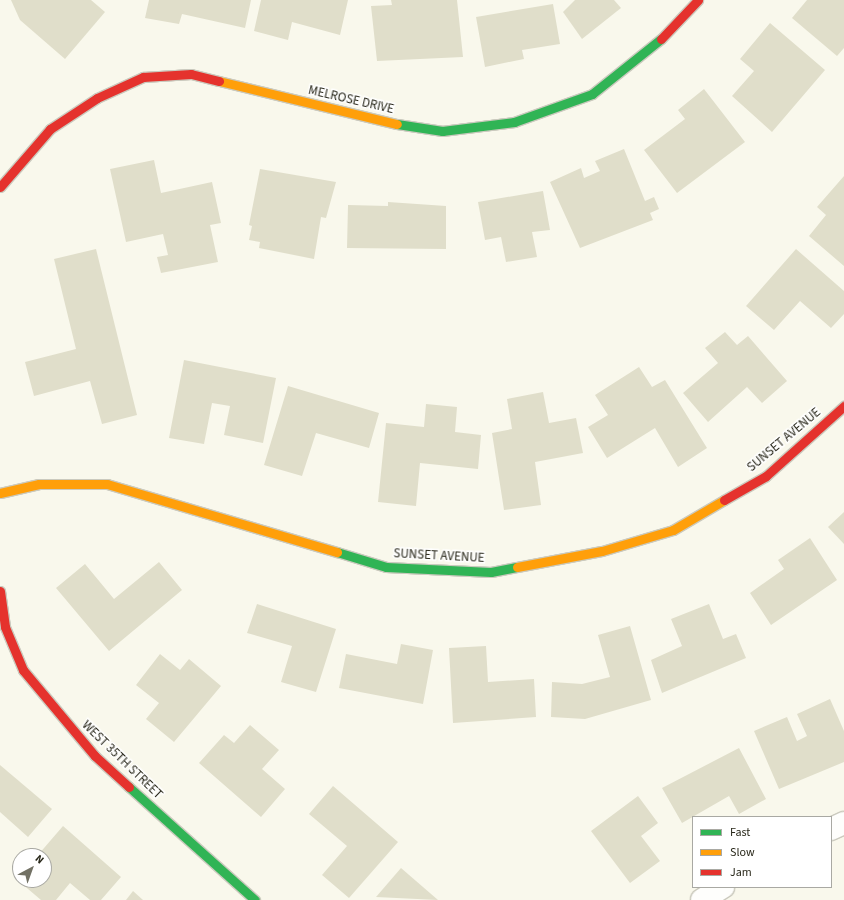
<!DOCTYPE html>
<html>
<head>
<meta charset="utf-8">
<style>
	body { margin:0 }
	#map { position:relative; width:844px; height:900px; overflow:hidden; background:#f9f8ec; font-family:"Source Sans 3",sans-serif }
	div>[style] { position:absolute }
	.building>* { inset:0; background:#e0deca }
	.roads { filter:drop-shadow(1px 0 #cbcabe) drop-shadow(-1px 0 #cbcabe) drop-shadow(0 1px #cbcabe) drop-shadow(0 -1px #cbcabe) }
	.street>* { height:22px; margin:-11px; padding:0 11px; transform-origin:11px; border-radius:11px; background:#fefefc }
	.fast>* { height:9px; margin:-4.5px; padding:0 4.5px; transform-origin:4.5px; border-radius:4.5px; background:#30b455 }
	.slow>* { height:9px; margin:-4.5px; padding:0 4.5px; transform-origin:4.5px; border-radius:4.5px; background:#ff9f0a }
	.jam>* { height:9px; margin:-4.5px; padding:0 4.5px; transform-origin:4.5px; border-radius:4.5px; background:#e5322d }
	span { translate:-50% -50%; white-space:nowrap; text-align:center; line-height:1.15; -webkit-text-stroke:3px #fff; paint-order:stroke }
	.street-label { font-size:13px; color:#29281a }
	.legend { position:absolute; left:692px; top:816px; width:140px; height:72px; box-sizing:border-box; background:#fff; border:1px solid #a9a9a3; margin:0; padding:5px 7px; list-style:none; font-size:12px; color:#29281a }
	.legend li { display:flex; align-items:center; gap:8px; height:20px }
	.legend b { width:20px; border:1px solid #a9a9a3 }
	.north { position:absolute; left:12px; top:848px; width:40px; height:40px; box-sizing:border-box; background:#fff; border:1px solid #a9a9a3; border-radius:50%; rotate:41deg; font-size:11px; font-weight:700; line-height:16px; text-align:center; color:#29281a }
	.north::after { content:''; display:block; margin:auto; width:14px; height:18px; background:#727164; clip-path:polygon(50% 0,100% 100%,50% 72%,0 100%) }
</style>
</head>
<body>
<div id="map">
	<div class="building">
		<i style="clip-path:polygon(11px 0,91px 0,105px 12px,65px 59px,20px 20px)"></i>
		<i style="clip-path:polygon(149px 0,251px 0,245px 28px,182px 14px,179px 24px,145px 18px)"></i>
		<i style="clip-path:polygon(261px 0,348px 0,340px 35px,292px 22px,288px 40px,254px 31px)"></i>
		<i style="clip-path:polygon(391px 0,457px 0,463px 57px,377px 61px,371px 6px,392px 5px)"></i>
		<i style="clip-path:polygon(575px 0,614px 0,621px 8px,582px 39px,563px 12px)"></i>
		<i style="clip-path:polygon(807px 0,844px 0,844px 48px,837px 56px,792px 18px)"></i>
		<i style="clip-path:polygon(553px 4px,560px 44px,522px 50px,524px 59px,485px 67px,476px 17px)"></i>
		<i style="clip-path:polygon(770px 23px,825px 70px,772px 132px,732px 96px,754px 71px,740px 59px)"></i>
		<i style="clip-path:polygon(704px 89px,745px 142px,677px 193px,644px 150px,685px 119px,678px 110px)"></i>
		<i style="clip-path:polygon(624px 149px,645px 201px,654px 197px,659px 209px,650px 213px,653px 220px,580px 248px,550px 182px,581px 168px,584px 178px,600px 171px,595px 161px)"></i>
		<i style="clip-path:polygon(154px 160px,161px 193px,212px 182px,221px 223px,210px 225px,218px 262px,161px 273px,157px 257px,168px 255px,163px 234px,126px 242px,110px 169px)"></i>
		<i style="clip-path:polygon(260px 169px,336px 182px,326px 218px,321px 217px,314px 259px,259px 248px,260px 242px,249px 240px,252px 226px,249px 225px)"></i>
		<i style="clip-path:polygon(844px 176px,844px 266px,809px 236px,826px 215px,817px 207px)"></i>
		<i style="clip-path:polygon(543px 191px,550px 230px,532px 232px,537px 257px,506px 262px,501px 237px,485px 240px,478px 202px)"></i>
		<i style="clip-path:polygon(388px 202px,446px 206px,446px 249px,347px 248px,348px 205px,388px 206px)"></i>
		<i style="clip-path:polygon(96px 249px,137px 415px,102px 424px,90px 381px,34px 396px,25px 362px,76px 349px,54px 259px)"></i>
		<i style="clip-path:polygon(796px 249px,844px 291px,844px 314px,831px 328px,800px 301px,774px 330px,746px 306px)"></i>
		<i style="clip-path:polygon(725px 332px,737px 345px,748px 336px,787px 381px,762px 403px,747px 387px,708px 422px,683px 393px,718px 363px,705px 348px)"></i>
		<i style="clip-path:polygon(184px 360px,276px 378px,263px 443px,224px 435px,230px 406px,212px 403px,204px 444px,169px 438px)"></i>
		<i style="clip-path:polygon(639px 367px,652px 387px,665px 380px,707px 448px,678px 467px,655px 428px,607px 458px,588px 427px,608px 415px,595px 395px)"></i>
		<i style="clip-path:polygon(288px 386px,379px 413px,369px 448px,316px 433px,302px 476px,264px 465px)"></i>
		<i style="clip-path:polygon(543px 392px,549px 423px,576px 418px,583px 453px,535px 462px,541px 505px,504px 510px,492px 433px,512px 429px,507px 399px)"></i>
		<i style="clip-path:polygon(426px 404px,457px 407px,455px 432px,481px 435px,478px 469px,420px 463px,416px 506px,378px 502px,386px 423px,424px 427px)"></i>
		<i style="clip-path:polygon(844px 512px,844px 544px,828px 527px)"></i>
		<i style="clip-path:polygon(810px 538px,837px 580px,771px 625px,750px 593px,784px 569px,778px 560px)"></i>
		<i style="clip-path:polygon(159px 562px,182px 590px,109px 651px,56px 588px,85px 564px,114px 599px)"></i>
		<i style="clip-path:polygon(257px 604px,336px 629px,316px 692px,281px 682px,292px 646px,247px 633px)"></i>
		<i style="clip-path:polygon(709px 604px,723px 639px,736px 634px,746px 658px,662px 693px,651px 660px,682px 646px,671px 619px)"></i>
		<i style="clip-path:polygon(630px 626px,651px 700px,585px 719px,551px 717px,552px 682px,582px 684px,610px 677px,598px 635px)"></i>
		<i style="clip-path:polygon(401px 644px,433px 650px,423px 704px,339px 688px,346px 654px,397px 664px)"></i>
		<i style="clip-path:polygon(486px 646px,488px 682px,534px 679px,536px 717px,453px 723px,449px 648px)"></i>
		<i style="clip-path:polygon(160px 654px,180px 670px,189px 659px,221px 686px,174px 742px,146px 719px,159px 703px,136px 685px)"></i>
		<i style="clip-path:polygon(830px 699px,844px 731px,844px 762px,779px 789px,754px 731px,787px 717px,797px 741px,807px 736px,797px 714px)"></i>
		<i style="clip-path:polygon(250px 725px,279px 750px,262px 769px,285px 789px,261px 817px,199px 763px,224px 735px,234px 743px)"></i>
		<i style="clip-path:polygon(739px 748px,766px 799px,739px 814px,729px 796px,682px 823px,662px 788px)"></i>
		<i style="clip-path:polygon(0 765px,52px 809px,28px 837px,0 812px)"></i>
		<i style="clip-path:polygon(333px 786px,398px 842px,349px 898px,322px 875px,347px 846px,309px 814px)"></i>
		<i style="clip-path:polygon(638px 796px,658px 823px,641px 836px,660px 861px,630px 883px,591px 831px)"></i>
		<i style="clip-path:polygon(63px 826px,121px 877px,101px 900px,90px 900px,70px 883px,56px 900px,41px 900px,21px 883px,44px 880px,44px 856px,38px 855px)"></i>
		<i style="clip-path:polygon(401px 868px,438px 900px,376px 897px)"></i>
		<i style="clip-path:polygon(133px 891px,143px 900px,126px 900px)"></i>
	</div>
	<div class="roads">
		<div class="street">
			<i style="left:831px;top:829px;width:14px;rotate:-25deg"></i>
			<i style="left:702px;top:900px;width:25px;rotate:-32deg"></i>
		</div>
		<div class="fast">
			<i style="left:397px;top:124px;width:46px;rotate:8.8deg"></i>
			<i style="left:442px;top:131px;width:73px;rotate:-7.1deg"></i>
			<i style="left:514px;top:122px;width:83px;rotate:-19.7deg"></i>
			<i style="left:592px;top:94px;width:88px;rotate:-38.6deg"></i>
			<i style="left:337px;top:552px;width:51px;rotate:17deg"></i>
			<i style="left:386px;top:567px;width:105px;rotate:2.7deg"></i>
			<i style="left:491px;top:572px;width:26px;rotate:-11deg"></i>
			<i style="left:129px;top:787px;width:169px;rotate:41.9deg"></i>
		</div>
		<div class="slow">
			<i style="left:219px;top:81px;width:183px;rotate:13.6deg"></i>
			<i style="left:0;top:493px;width:40px;rotate:-13deg"></i>
			<i style="left:39px;top:484px;width:68px"></i>
			<i style="left:107px;top:484px;width:240px;rotate:16.5deg"></i>
			<i style="left:517px;top:567px;width:86px;rotate:-10.7deg"></i>
			<i style="left:602px;top:551px;width:74px;rotate:-16.5deg"></i>
			<i style="left:673px;top:530px;width:59px;rotate:-30.5deg"></i>
		</div>
		<div class="jam">
			<i style="left:661px;top:39px;width:54px;rotate:-46.5deg"></i>
			<i style="left:0;top:187px;width:77px;rotate:-49.2deg"></i>
			<i style="left:50px;top:129px;width:56px;rotate:-33.4deg"></i>
			<i style="left:97px;top:98px;width:51px;rotate:-24.5deg"></i>
			<i style="left:143px;top:77px;width:48px;rotate:-3.6deg"></i>
			<i style="left:191px;top:74px;width:29px;rotate:14deg"></i>
			<i style="left:724px;top:500px;width:48px;rotate:-29.7deg"></i>
			<i style="left:766px;top:476px;width:105px;rotate:-41.9deg"></i>
			<i style="left:0;top:591px;width:36px;rotate:82deg"></i>
			<i style="left:5px;top:627px;width:47px;rotate:67.3deg"></i>
			<i style="left:23px;top:670px;width:112px;rotate:50.1deg"></i>
			<i style="left:95px;top:756px;width:46px;rotate:42.4deg"></i>
		</div>
	</div>
	<div class="street-label">
		<span style="left:351px;top:100px;rotate:13deg">MELROSE DRIVE</span>
		<span style="left:784px;top:440px;rotate:-40deg">SUNSET AVENUE</span>
		<span style="left:439px;top:556px;rotate:3deg">SUNSET AVENUE</span>
		<span style="left:122px;top:760px;rotate:44deg">WEST 35TH STREET</span>
	</div>
	<ul class="legend">
	<li><b style="height:5px;background:#30b455"></b>Fast</li>
	<li><b style="height:5px;background:#ff9f0a"></b>Slow</li>
	<li><b style="height:5px;background:#e5322d"></b>Jam</li>
	</ul>
	<div class="north">N</div>
</div>
</body>
</html>
